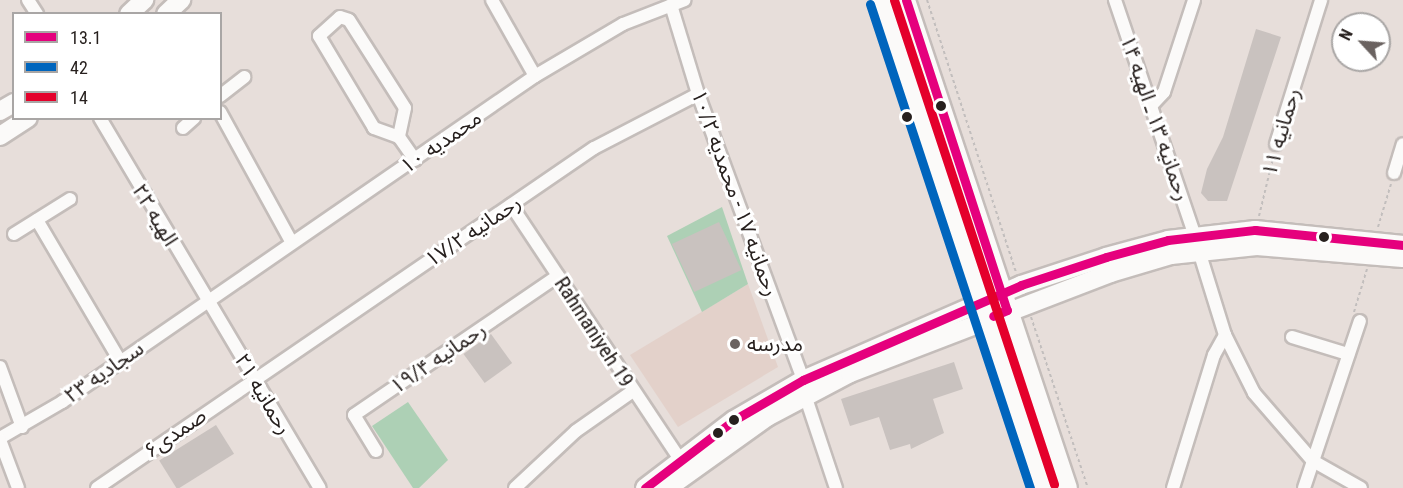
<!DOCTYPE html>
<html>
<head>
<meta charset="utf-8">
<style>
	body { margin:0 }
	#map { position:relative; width:1403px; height:488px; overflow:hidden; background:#e7deda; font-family:"Roboto Condensed","Noto Sans Arabic",sans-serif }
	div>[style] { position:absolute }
	.built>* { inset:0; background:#e3d1ca }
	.green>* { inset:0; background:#add0b5 }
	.building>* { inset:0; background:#c9c2bf; transform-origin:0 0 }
	.path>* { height:2px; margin-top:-1px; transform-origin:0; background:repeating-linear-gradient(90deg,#c2bebd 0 3px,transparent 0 6px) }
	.roads { filter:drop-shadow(2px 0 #c4bdba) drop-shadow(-2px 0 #c4bdba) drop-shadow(0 2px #c4bdba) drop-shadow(0 -2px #c4bdba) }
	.street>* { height:12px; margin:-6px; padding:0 6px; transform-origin:6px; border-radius:6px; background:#fbfaf9 }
	.secondary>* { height:18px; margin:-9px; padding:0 9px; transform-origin:9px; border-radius:9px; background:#fbfaf9 }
	.bus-1>* { height:9px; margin:-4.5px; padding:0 4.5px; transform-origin:4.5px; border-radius:4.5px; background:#e5007d }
	.bus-2>* { height:9px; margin:-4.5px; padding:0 4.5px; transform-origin:4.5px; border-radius:4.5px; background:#0065bd }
	.bus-3>* { height:9px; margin:-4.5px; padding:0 4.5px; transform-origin:4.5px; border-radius:4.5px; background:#e4002b }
	.dots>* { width:16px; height:16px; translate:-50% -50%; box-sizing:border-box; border:3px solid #fff; border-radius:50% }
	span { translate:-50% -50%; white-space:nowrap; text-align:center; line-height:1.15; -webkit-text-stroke:6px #fff; paint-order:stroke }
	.street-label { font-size:21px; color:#27201e }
	.poi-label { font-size:21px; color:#27201e }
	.left { translate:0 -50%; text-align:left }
	.legend { position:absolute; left:12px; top:12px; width:210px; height:108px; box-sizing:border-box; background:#fff; border:2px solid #a9a6a5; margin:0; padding:8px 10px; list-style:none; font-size:18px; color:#27201e }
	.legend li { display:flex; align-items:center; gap:12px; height:30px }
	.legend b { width:30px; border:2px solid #a9a6a5 }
	.north { position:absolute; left:1331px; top:12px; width:60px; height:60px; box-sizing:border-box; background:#fff; border:2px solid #a9a6a5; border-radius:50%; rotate:296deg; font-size:16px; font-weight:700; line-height:24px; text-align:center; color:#27201e }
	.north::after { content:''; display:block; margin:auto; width:21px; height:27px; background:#6a6260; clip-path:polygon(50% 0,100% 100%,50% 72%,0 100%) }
</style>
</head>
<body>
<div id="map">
	<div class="built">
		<i style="clip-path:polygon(748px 284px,778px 367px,678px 427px,630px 355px)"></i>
	</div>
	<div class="green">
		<i style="clip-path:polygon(722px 207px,748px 284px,702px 312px,667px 236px)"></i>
		<i style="clip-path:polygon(408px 402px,448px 460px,419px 488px,413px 488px,372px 426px)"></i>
	</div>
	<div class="building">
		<i style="clip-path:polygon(1256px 29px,1281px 37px,1227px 201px,1208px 201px,1201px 193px,1207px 169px,1223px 137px)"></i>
		<i style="left:719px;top:222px;width:53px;height:52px;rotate:65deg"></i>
		<i style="left:491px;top:334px;width:36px;height:34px;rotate:54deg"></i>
		<i style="clip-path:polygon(954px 362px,963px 389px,933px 399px,944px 433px,911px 449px,910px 444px,890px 450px,879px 417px,850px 426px,841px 399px)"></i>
		<i style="left:216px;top:425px;width:34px;height:67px;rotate:58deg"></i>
	</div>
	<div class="path">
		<i style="left:927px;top:0;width:286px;rotate:71.9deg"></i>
		<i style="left:1259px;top:216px;width:64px;rotate:-76.4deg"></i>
		<i style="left:1378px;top:227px;width:45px;rotate:-73.2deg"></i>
		<i style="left:1354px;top:312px;width:45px;rotate:-73.2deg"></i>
		<i style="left:1031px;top:317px;width:180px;rotate:71.6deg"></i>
	</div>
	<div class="roads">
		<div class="street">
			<i style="left:28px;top:0;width:17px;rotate:57deg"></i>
			<i style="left:492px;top:0;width:87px;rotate:60.5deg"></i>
			<i style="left:1115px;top:0;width:249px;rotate:71.3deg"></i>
			<i style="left:671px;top:5px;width:93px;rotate:73.1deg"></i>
			<i style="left:698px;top:94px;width:305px;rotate:69.8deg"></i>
			<i style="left:220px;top:96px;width:31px;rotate:-38deg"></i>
			<i style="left:1151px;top:106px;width:19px;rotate:-47deg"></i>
			<i style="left:1164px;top:92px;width:97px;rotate:-71.9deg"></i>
			<i style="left:220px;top:112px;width:149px;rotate:61.2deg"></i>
			<i style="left:100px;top:118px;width:430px;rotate:59.3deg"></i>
			<i style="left:183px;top:128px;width:15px;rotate:-42deg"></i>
			<i style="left:399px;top:137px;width:27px;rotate:-160deg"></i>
			<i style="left:374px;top:128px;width:107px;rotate:-120.9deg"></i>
			<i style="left:319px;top:36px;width:28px;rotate:-42deg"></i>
			<i style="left:340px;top:17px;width:9px;rotate:18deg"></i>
			<i style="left:349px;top:20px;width:104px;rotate:57.5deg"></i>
			<i style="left:405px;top:108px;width:30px;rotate:102deg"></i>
			<i style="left:399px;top:137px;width:28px;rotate:55deg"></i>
			<i style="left:1276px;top:144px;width:151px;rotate:-72.6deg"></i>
			<i style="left:1394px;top:173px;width:30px;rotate:-73deg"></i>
			<i style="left:511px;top:205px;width:304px;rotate:56.4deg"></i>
			<i style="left:37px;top:220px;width:164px;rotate:59.5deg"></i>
			<i style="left:14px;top:234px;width:66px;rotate:-32deg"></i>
			<i style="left:1199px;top:251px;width:88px;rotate:72.8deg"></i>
			<i style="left:1225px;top:335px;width:65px;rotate:63.4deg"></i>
			<i style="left:1254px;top:393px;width:90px;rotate:49.1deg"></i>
			<i style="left:1313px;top:461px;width:55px;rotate:29.4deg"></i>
			<i style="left:1292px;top:337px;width:59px;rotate:16.9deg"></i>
			<i style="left:0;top:367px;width:64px;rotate:69.9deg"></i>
			<i style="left:805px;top:395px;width:98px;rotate:71.6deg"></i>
			<i style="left:0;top:438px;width:72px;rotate:-30.1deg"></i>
			<i style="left:62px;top:402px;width:574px;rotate:-34.58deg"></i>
			<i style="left:535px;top:76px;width:102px;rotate:-30.6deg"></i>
			<i style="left:623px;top:24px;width:66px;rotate:-21.2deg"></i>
			<i style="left:0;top:440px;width:51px;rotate:69.4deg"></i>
			<i style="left:376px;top:451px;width:42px;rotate:-121.4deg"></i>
			<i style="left:354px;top:415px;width:247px;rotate:-34.3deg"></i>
			<i style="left:97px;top:488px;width:602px;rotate:-34.38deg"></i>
			<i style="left:594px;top:148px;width:117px;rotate:-27.4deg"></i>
			<i style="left:515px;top:488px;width:83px;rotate:-43.1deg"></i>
			<i style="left:576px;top:431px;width:70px;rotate:-35.1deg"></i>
			<i style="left:1173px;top:488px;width:139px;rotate:-72.9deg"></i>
			<i style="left:1214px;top:355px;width:23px;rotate:-61deg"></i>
			<i style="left:1304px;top:488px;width:176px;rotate:-71.5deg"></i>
		</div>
		<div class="secondary">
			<i style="left:881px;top:0;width:514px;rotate:71.64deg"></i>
			<i style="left:906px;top:0;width:514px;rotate:71.64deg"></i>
			<i style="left:129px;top:14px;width:21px;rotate:-43deg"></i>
			<i style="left:166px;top:14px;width:21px;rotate:-43deg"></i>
			<i style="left:0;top:111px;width:16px;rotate:-30deg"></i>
			<i style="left:0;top:136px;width:33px;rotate:-33deg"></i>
			<i style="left:645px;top:488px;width:112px;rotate:-37.4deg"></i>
			<i style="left:734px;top:420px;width:80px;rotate:-30.1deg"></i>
			<i style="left:803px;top:380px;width:238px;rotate:-23.5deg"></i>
			<i style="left:1021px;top:285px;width:89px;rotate:-18.2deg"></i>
			<i style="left:1106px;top:257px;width:64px;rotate:-15.3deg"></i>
			<i style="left:1168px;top:240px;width:88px;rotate:-6.6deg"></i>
			<i style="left:1255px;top:230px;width:149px;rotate:5.8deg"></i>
			<i style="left:668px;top:488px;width:122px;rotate:-35.6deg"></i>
			<i style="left:767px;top:417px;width:94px;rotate:-27.9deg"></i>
			<i style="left:850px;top:373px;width:279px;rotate:-21deg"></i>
			<i style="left:1110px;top:273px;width:64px;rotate:-16.4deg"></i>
			<i style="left:1171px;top:255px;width:86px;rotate:-6deg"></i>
			<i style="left:1257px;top:246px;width:146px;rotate:4.7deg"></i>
		</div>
	</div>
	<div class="bus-1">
		<i style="left:906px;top:0;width:326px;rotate:72deg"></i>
		<i style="left:1007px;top:310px;width:15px;rotate:157deg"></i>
		<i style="left:645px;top:488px;width:112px;rotate:-37.4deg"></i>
		<i style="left:734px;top:420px;width:80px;rotate:-30.1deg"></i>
		<i style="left:803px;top:380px;width:238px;rotate:-23.5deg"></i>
		<i style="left:1021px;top:285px;width:89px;rotate:-18.2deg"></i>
		<i style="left:1106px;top:257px;width:64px;rotate:-15.3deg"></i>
		<i style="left:1168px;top:240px;width:88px;rotate:-6.6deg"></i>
		<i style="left:1255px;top:230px;width:149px;rotate:5.8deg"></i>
	</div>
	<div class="bus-2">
		<i style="left:870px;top:4px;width:510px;rotate:71.71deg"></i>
	</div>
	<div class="bus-3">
		<i style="left:894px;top:0;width:510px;rotate:71.71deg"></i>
	</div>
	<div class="dots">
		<i style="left:941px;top:106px;background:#27201e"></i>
		<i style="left:907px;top:117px;background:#27201e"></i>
		<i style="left:1324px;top:237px;background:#27201e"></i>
		<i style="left:735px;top:344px;background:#6a6260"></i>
		<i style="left:734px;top:420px;background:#27201e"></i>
		<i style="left:718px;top:433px;background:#27201e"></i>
	</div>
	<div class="street-label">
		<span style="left:1155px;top:118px;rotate:71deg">رحمانیه ۱۳ ـ الهیه ۱۴</span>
		<span style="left:1281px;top:132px;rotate:-74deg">رحمانیه ۱۱</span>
		<span style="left:441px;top:142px;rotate:-35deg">محمدیه ۱۰</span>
		<span style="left:735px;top:193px;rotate:70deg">رحمانیه ۱۷ - محمدیه ۱۰/۲</span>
		<span style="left:155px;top:215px;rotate:59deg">الهیه ۲۲</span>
		<span style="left:473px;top:231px;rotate:-34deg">رحمانیه ۱۷/۲</span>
		<span style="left:594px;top:332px;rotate:57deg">Rahmaniyeh 19</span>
		<span style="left:438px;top:358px;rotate:-34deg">رحمانیه ۱۹/۴</span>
		<span style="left:104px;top:372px;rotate:-35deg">سجادیه ۲۳</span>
		<span style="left:263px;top:394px;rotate:59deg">رحمانیه ۲۱</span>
		<span style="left:175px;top:433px;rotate:-35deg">صمدی۶</span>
	</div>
	<div class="poi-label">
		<span class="left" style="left:747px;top:344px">مدرسه</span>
	</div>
	<ul class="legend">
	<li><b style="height:8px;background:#e5007d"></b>13.1</li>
	<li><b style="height:8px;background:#0065bd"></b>42</li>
	<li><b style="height:8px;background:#e4002b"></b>14</li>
	</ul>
	<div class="north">N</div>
</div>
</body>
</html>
